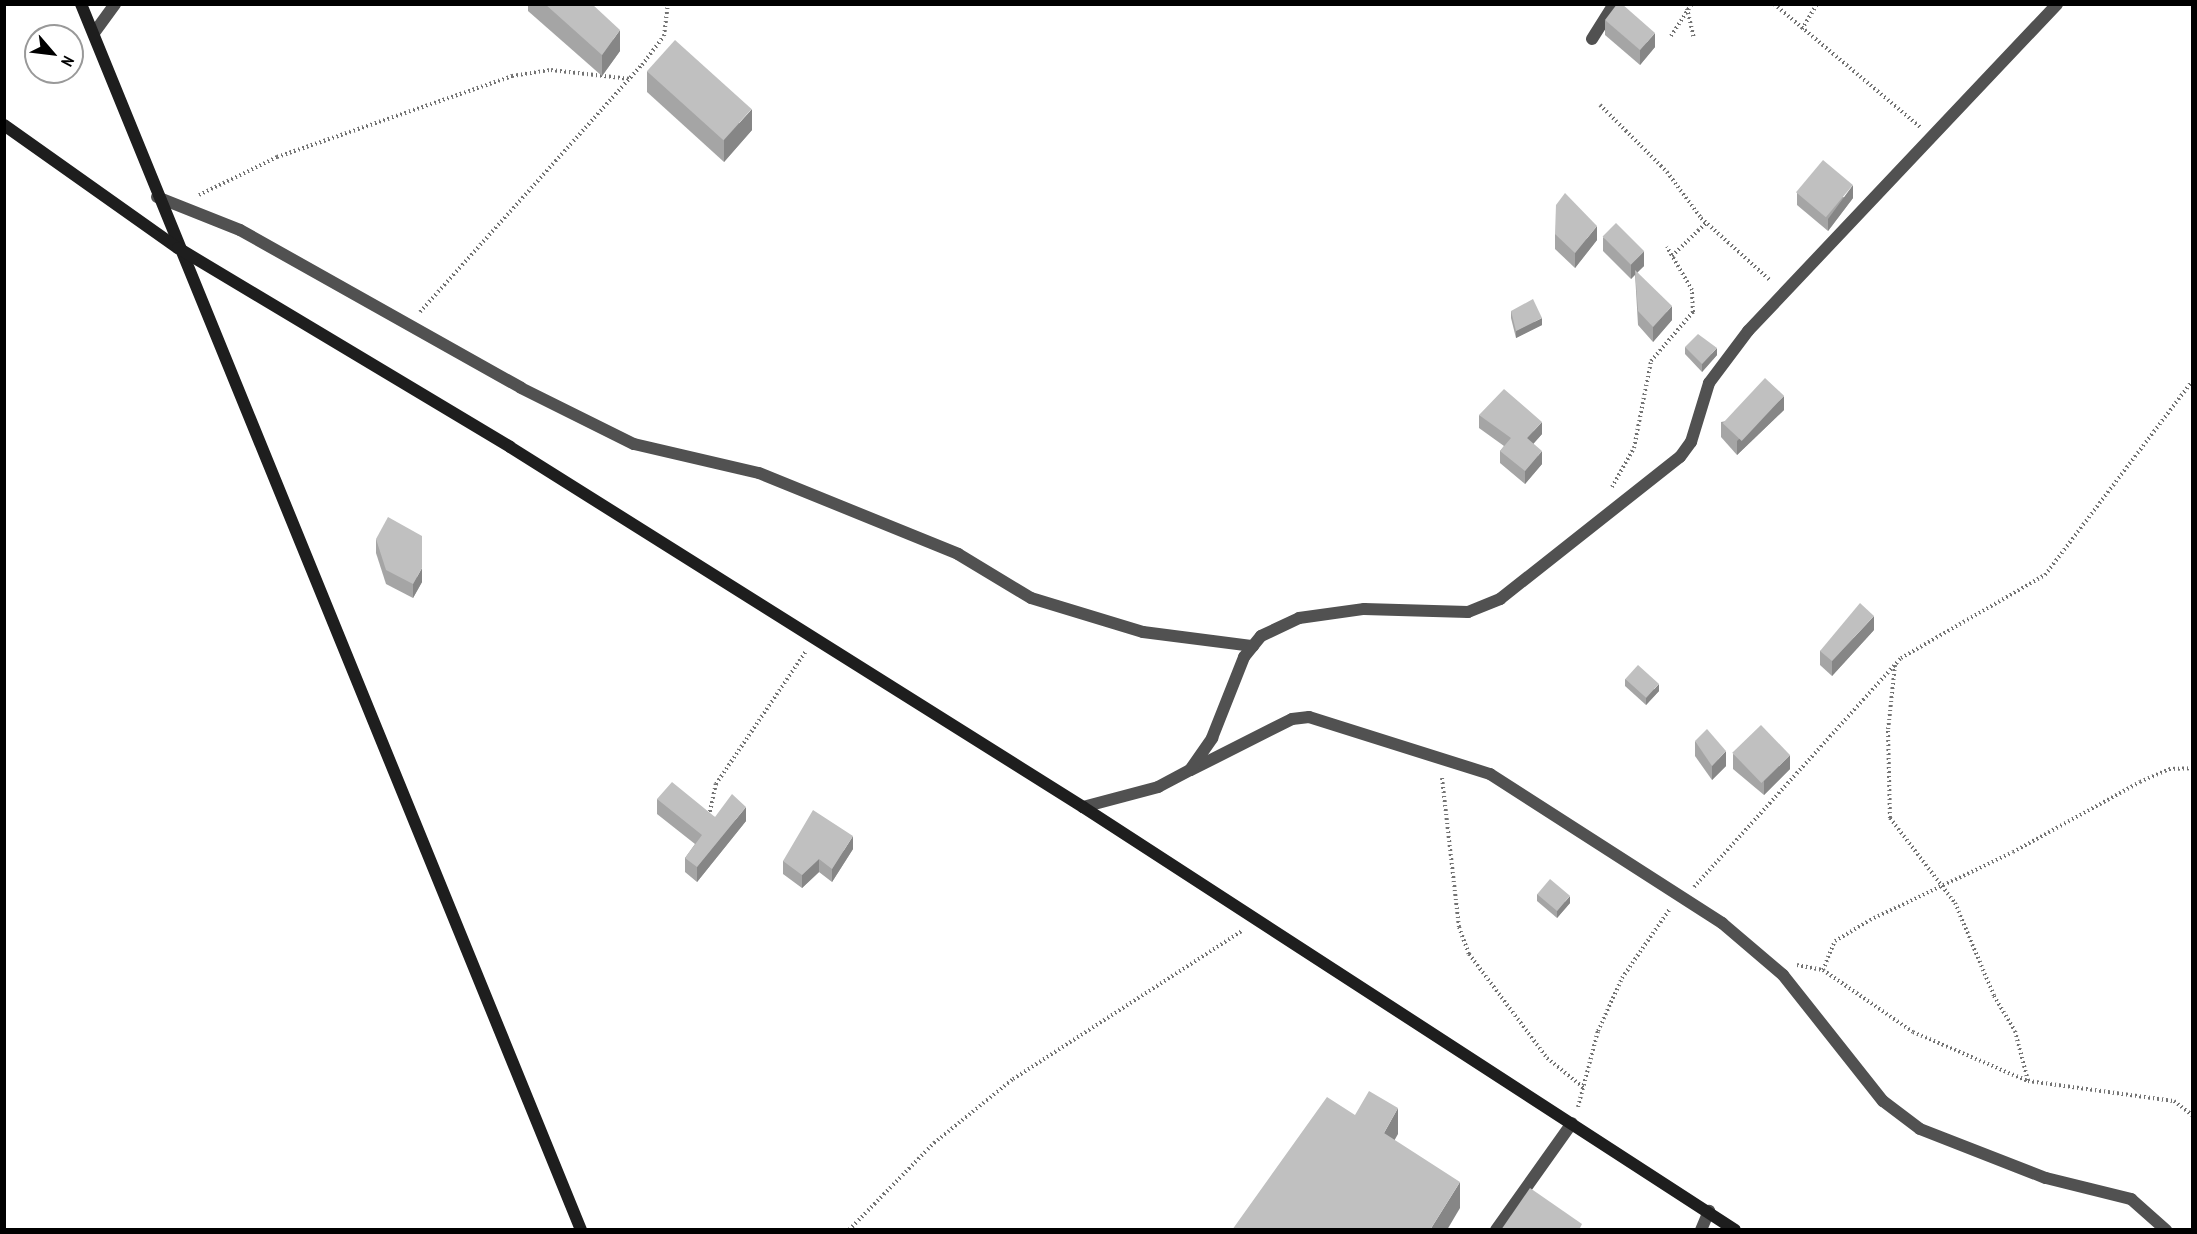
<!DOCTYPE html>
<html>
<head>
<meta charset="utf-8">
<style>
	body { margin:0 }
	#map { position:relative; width:2197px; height:1234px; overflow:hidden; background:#fff; font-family:"PT Sans Narrow",sans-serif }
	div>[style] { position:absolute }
	.path>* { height:4px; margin-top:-2px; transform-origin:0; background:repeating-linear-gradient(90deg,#737373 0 1.5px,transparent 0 4.5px) }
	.street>* { height:12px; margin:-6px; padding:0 6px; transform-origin:6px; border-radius:6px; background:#515151 }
	.secondary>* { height:12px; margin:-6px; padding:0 6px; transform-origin:6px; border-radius:6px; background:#1e1e1e }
	.wall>* { inset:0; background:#a5a5a5 }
	.shaded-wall>* { inset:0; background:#868686 }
	.building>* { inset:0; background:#c0c0c0; transform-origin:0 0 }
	span { translate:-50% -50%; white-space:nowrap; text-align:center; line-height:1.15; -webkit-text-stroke:5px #fff; paint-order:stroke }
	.frame { position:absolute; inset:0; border:6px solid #000; pointer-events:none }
	.north { position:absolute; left:24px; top:24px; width:60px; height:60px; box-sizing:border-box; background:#fff; border:2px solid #999; border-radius:50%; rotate:118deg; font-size:16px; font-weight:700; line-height:24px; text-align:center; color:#000 }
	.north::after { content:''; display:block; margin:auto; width:21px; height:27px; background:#000; clip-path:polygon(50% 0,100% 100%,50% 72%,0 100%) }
</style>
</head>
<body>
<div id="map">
	<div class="path">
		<i style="left:1686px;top:4px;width:35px;rotate:77deg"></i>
		<i style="left:1774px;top:4px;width:191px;rotate:40.1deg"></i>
		<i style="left:1802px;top:29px;width:29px;rotate:-59deg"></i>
		<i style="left:1671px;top:36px;width:38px;rotate:-57deg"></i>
		<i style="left:1600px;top:105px;width:95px;rotate:45deg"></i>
		<i style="left:1667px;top:172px;width:57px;rotate:53.5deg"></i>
		<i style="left:1701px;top:218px;width:94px;rotate:42deg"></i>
		<i style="left:199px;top:195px;width:87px;rotate:-26deg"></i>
		<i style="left:277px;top:157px;width:249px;rotate:-19deg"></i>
		<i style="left:512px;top:76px;width:39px;rotate:-9deg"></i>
		<i style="left:551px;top:70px;width:80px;rotate:6.5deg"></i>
		<i style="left:1672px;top:256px;width:47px;rotate:-44.1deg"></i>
		<i style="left:420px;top:312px;width:332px;rotate:-48.1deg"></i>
		<i style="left:642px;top:65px;width:36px;rotate:-53deg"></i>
		<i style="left:664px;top:36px;width:32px;rotate:-83deg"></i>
		<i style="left:1612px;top:487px;width:45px;rotate:-60.6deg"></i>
		<i style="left:1634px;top:448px;width:89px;rotate:-78.9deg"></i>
		<i style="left:1651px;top:361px;width:65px;rotate:-49.4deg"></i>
		<i style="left:1693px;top:312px;width:22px;rotate:-93deg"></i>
		<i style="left:1692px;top:290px;width:50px;rotate:-120.2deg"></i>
		<i style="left:1895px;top:665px;width:66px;rotate:96.1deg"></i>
		<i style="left:1888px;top:731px;width:87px;rotate:88.7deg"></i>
		<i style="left:1890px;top:818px;width:107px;rotate:52.6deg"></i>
		<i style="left:1955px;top:903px;width:101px;rotate:67.2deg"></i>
		<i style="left:1994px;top:996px;width:41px;rotate:59deg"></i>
		<i style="left:2015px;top:1031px;width:52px;rotate:75.4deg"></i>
		<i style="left:1442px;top:778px;width:150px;rotate:83.5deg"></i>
		<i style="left:1459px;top:927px;width:29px;rotate:70deg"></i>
		<i style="left:1469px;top:954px;width:130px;rotate:53.1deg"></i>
		<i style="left:1547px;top:1058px;width:48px;rotate:39deg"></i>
		<i style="left:709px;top:816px;width:33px;rotate:-78deg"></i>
		<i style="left:716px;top:784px;width:161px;rotate:-55.9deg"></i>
		<i style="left:1694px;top:887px;width:309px;rotate:-47.9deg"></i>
		<i style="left:1901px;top:658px;width:166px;rotate:-30deg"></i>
		<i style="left:2045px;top:575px;width:243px;rotate:-52.8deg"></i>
		<i style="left:1797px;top:965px;width:26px;rotate:11deg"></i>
		<i style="left:1823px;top:970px;width:109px;rotate:34.6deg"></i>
		<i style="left:1913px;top:1032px;width:125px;rotate:23.1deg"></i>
		<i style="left:2028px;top:1081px;width:147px;rotate:7.8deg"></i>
		<i style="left:2174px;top:1101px;width:23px;rotate:38deg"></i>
		<i style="left:1823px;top:970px;width:31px;rotate:-68deg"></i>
		<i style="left:1835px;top:941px;width:41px;rotate:-31deg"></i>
		<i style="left:1870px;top:920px;width:158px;rotate:-25.4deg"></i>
		<i style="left:2013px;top:852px;width:145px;rotate:-28.9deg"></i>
		<i style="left:2140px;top:782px;width:32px;rotate:-24deg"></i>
		<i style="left:2169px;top:769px;width:23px;rotate:-2deg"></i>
		<i style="left:1578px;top:1107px;width:79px;rotate:-75.3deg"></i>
		<i style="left:1598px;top:1031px;width:58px;rotate:-65.6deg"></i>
		<i style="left:1622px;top:978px;width:83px;rotate:-55.3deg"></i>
		<i style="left:849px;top:1230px;width:122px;rotate:-45.7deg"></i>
		<i style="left:934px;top:1143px;width:102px;rotate:-39deg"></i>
		<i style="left:1013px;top:1079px;width:274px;rotate:-32.9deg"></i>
	</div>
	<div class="street">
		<i style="left:94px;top:33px;width:36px;rotate:-54deg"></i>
		<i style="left:1592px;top:39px;width:41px;rotate:-57.8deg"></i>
		<i style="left:157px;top:197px;width:89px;rotate:21.7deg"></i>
		<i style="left:240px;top:230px;width:322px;rotate:29.3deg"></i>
		<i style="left:521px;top:388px;width:126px;rotate:26.4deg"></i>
		<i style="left:634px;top:444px;width:128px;rotate:13.1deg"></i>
		<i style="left:759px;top:473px;width:215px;rotate:22.1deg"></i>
		<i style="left:958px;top:554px;width:85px;rotate:31.1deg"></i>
		<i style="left:1031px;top:598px;width:117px;rotate:16.9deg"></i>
		<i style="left:1143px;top:632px;width:111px;rotate:7.3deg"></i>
		<i style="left:1191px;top:770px;width:113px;rotate:-26.8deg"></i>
		<i style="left:1292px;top:719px;width:17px;rotate:-7deg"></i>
		<i style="left:1309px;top:717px;width:190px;rotate:17.5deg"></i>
		<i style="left:1490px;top:774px;width:276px;rotate:32.7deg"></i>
		<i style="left:1722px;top:923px;width:80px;rotate:40.4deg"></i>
		<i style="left:1783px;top:975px;width:161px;rotate:51.6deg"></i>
		<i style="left:1883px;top:1101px;width:46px;rotate:37.1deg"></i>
		<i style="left:1920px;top:1129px;width:135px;rotate:21.3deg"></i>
		<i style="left:2046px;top:1178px;width:88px;rotate:13.9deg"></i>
		<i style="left:2131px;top:1199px;width:47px;rotate:41.5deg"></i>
		<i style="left:1083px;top:807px;width:78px;rotate:-14.9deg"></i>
		<i style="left:1158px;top:787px;width:36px;rotate:-28deg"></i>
		<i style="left:1190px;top:770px;width:39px;rotate:-55deg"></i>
		<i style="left:1212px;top:738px;width:87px;rotate:-68.4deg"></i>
		<i style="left:1244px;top:657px;width:27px;rotate:-51deg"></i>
		<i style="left:1261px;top:636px;width:42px;rotate:-25.3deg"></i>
		<i style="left:1299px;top:618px;width:66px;rotate:-7.9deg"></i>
		<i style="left:1364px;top:609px;width:104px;rotate:1.7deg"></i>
		<i style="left:1468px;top:612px;width:35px;rotate:-22deg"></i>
		<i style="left:1500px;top:599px;width:229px;rotate:-38.3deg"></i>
		<i style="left:1680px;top:457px;width:19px;rotate:-54deg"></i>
		<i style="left:1691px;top:442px;width:62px;rotate:-73deg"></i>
		<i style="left:1709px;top:383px;width:65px;rotate:-53.1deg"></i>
		<i style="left:1748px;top:331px;width:450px;rotate:-46.6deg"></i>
		<i style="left:1496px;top:1230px;width:131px;rotate:-54.6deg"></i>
		<i style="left:1701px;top:1230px;width:21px;rotate:-67deg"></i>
	</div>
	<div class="secondary">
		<i style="left:81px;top:4px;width:1324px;rotate:67.81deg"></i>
		<i style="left:4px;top:125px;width:213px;rotate:35.3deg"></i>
		<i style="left:178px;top:248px;width:387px;rotate:30.9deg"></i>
		<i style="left:510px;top:447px;width:677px;rotate:32.14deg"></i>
		<i style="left:1083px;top:807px;width:777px;rotate:32.97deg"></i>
	</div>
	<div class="wall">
		<i style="clip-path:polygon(528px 4px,592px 4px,620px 51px,602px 76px,528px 11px)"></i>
		<i style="clip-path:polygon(1605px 20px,1655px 47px,1640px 65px,1605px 35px)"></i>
		<i style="clip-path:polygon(647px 71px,752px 130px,724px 162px,647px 92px)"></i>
		<i style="clip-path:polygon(1797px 193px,1853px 198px,1828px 231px,1797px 205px)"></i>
		<i style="clip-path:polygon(1555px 234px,1597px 240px,1575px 268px,1555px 249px)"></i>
		<i style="clip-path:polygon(1603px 237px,1644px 266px,1637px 272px,1672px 320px,1653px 342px,1638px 325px,1635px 274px,1631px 279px,1603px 251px)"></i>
		<i style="clip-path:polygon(1511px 311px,1542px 325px,1516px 338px,1511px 318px)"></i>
		<i style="clip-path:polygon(1685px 347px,1717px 355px,1702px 372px,1685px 354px)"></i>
		<i style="clip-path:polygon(1784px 410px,1737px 455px,1721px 437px,1721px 422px)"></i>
		<i style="clip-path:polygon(1479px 415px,1542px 434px,1533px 444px,1542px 464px,1525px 484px,1500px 463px,1500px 451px,1504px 446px,1479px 428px)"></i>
		<i style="clip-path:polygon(376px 539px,422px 582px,413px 598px,386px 584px,376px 553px)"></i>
		<i style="clip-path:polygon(1874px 630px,1832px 676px,1820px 665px,1820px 651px)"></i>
		<i style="clip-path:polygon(1625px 679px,1659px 691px,1646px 705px,1625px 686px)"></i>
		<i style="clip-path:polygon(1695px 741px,1726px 766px,1712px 780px,1695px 756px)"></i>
		<i style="clip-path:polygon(1733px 754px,1790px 769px,1764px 795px,1733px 769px)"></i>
		<i style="clip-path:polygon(657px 799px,715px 817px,746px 821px,697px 882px,685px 872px,685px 858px,695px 844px,657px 814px)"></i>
		<i style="clip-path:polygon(853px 849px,832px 882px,819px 872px,802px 888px,783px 874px,783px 861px)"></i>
		<i style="clip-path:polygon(1537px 894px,1570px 903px,1557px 918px,1537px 901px)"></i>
	</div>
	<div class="shaded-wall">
		<i style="clip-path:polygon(620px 30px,620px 51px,602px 76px,602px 55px)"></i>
		<i style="clip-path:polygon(1655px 33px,1655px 47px,1640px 65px,1640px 50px)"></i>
		<i style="clip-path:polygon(752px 109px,752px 130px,724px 162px,724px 140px)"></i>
		<i style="clip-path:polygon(1853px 185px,1853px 198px,1828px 231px,1828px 219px)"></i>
		<i style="clip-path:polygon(1597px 226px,1597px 240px,1575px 268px,1575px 253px)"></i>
		<i style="clip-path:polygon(1644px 251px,1644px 266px,1631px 279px,1631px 264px)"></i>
		<i style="clip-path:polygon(1672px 306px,1672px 320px,1653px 342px,1653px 327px)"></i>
		<i style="clip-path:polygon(1542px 318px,1542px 325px,1516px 338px,1516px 331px)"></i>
		<i style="clip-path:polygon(1717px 348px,1717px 355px,1702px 372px,1702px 364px)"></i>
		<i style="clip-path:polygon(1784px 396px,1784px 410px,1737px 455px,1737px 441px)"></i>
		<i style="clip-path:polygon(1542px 422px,1542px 434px,1527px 451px,1527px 438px)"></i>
		<i style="clip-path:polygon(1542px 451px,1542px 464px,1525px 484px,1525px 471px)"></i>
		<i style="clip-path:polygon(422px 568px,422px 582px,413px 598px,413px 584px)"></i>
		<i style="clip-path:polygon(1874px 616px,1874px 630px,1832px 676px,1832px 661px)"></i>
		<i style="clip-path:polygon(1659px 684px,1659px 691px,1646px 705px,1646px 698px)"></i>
		<i style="clip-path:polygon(1726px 751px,1726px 766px,1712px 780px,1712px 766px)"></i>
		<i style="clip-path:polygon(1790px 755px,1790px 769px,1764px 795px,1764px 781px)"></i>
		<i style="clip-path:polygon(746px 807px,746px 821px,697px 882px,697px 867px)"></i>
		<i style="clip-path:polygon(853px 836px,853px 849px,832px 882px,832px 869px)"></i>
		<i style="clip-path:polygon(819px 859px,819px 872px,802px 888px,802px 875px)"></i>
		<i style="clip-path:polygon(1570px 896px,1570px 903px,1557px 918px,1557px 911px)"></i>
		<i style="clip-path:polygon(1398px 1108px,1398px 1134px,1384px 1159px,1384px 1133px)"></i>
		<i style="clip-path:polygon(1460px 1182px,1460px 1208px,1447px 1230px,1430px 1230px)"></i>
	</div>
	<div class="building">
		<i style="clip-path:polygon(545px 4px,592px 4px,620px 30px,602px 55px)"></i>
		<i style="clip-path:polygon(1617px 4px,1622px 4px,1655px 33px,1640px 50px,1605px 20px)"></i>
		<i style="left:675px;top:40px;width:103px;height:42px;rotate:42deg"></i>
		<i style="left:1823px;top:160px;width:39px;height:42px;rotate:40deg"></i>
		<i style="clip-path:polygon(1565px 193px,1597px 226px,1575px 253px,1555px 234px,1556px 205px)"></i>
		<i style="left:1616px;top:223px;width:40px;height:19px;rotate:45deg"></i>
		<i style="clip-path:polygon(1635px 270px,1672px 306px,1653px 327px,1638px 311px)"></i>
		<i style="clip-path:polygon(1533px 299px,1542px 318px,1516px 331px,1511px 311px)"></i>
		<i style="clip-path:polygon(1698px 334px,1717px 348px,1702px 364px,1685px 347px)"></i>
		<i style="left:1765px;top:378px;width:26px;height:62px;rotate:43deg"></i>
		<i style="clip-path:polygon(1504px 389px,1542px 422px,1527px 438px,1542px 451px,1525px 471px,1500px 451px,1511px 438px,1479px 415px)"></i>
		<i style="clip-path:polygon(388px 517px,422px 536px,422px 568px,413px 584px,386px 570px,376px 539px)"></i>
		<i style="clip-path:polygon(1860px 603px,1874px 616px,1832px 661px,1820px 651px)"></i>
		<i style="left:1638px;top:665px;width:28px;height:19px;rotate:42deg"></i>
		<i style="left:1761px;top:725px;width:42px;height:40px;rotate:46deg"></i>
		<i style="clip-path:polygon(1707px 729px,1726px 751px,1712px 766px,1695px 741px)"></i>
		<i style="clip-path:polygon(672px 782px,715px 817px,732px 794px,746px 807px,697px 867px,685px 858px,702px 835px,657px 799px)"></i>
		<i style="clip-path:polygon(813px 810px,853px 836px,832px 869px,819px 859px,802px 875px,783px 861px)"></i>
		<i style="left:1550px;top:879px;width:26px;height:20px;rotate:40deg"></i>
		<i style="clip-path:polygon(1369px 1091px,1398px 1108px,1384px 1133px,1460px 1182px,1430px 1230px,1232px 1230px,1327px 1097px,1355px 1115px)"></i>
		<i style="clip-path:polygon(1530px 1188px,1582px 1224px,1579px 1230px,1501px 1230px)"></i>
	</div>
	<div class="frame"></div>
	<div class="north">N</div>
</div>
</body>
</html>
